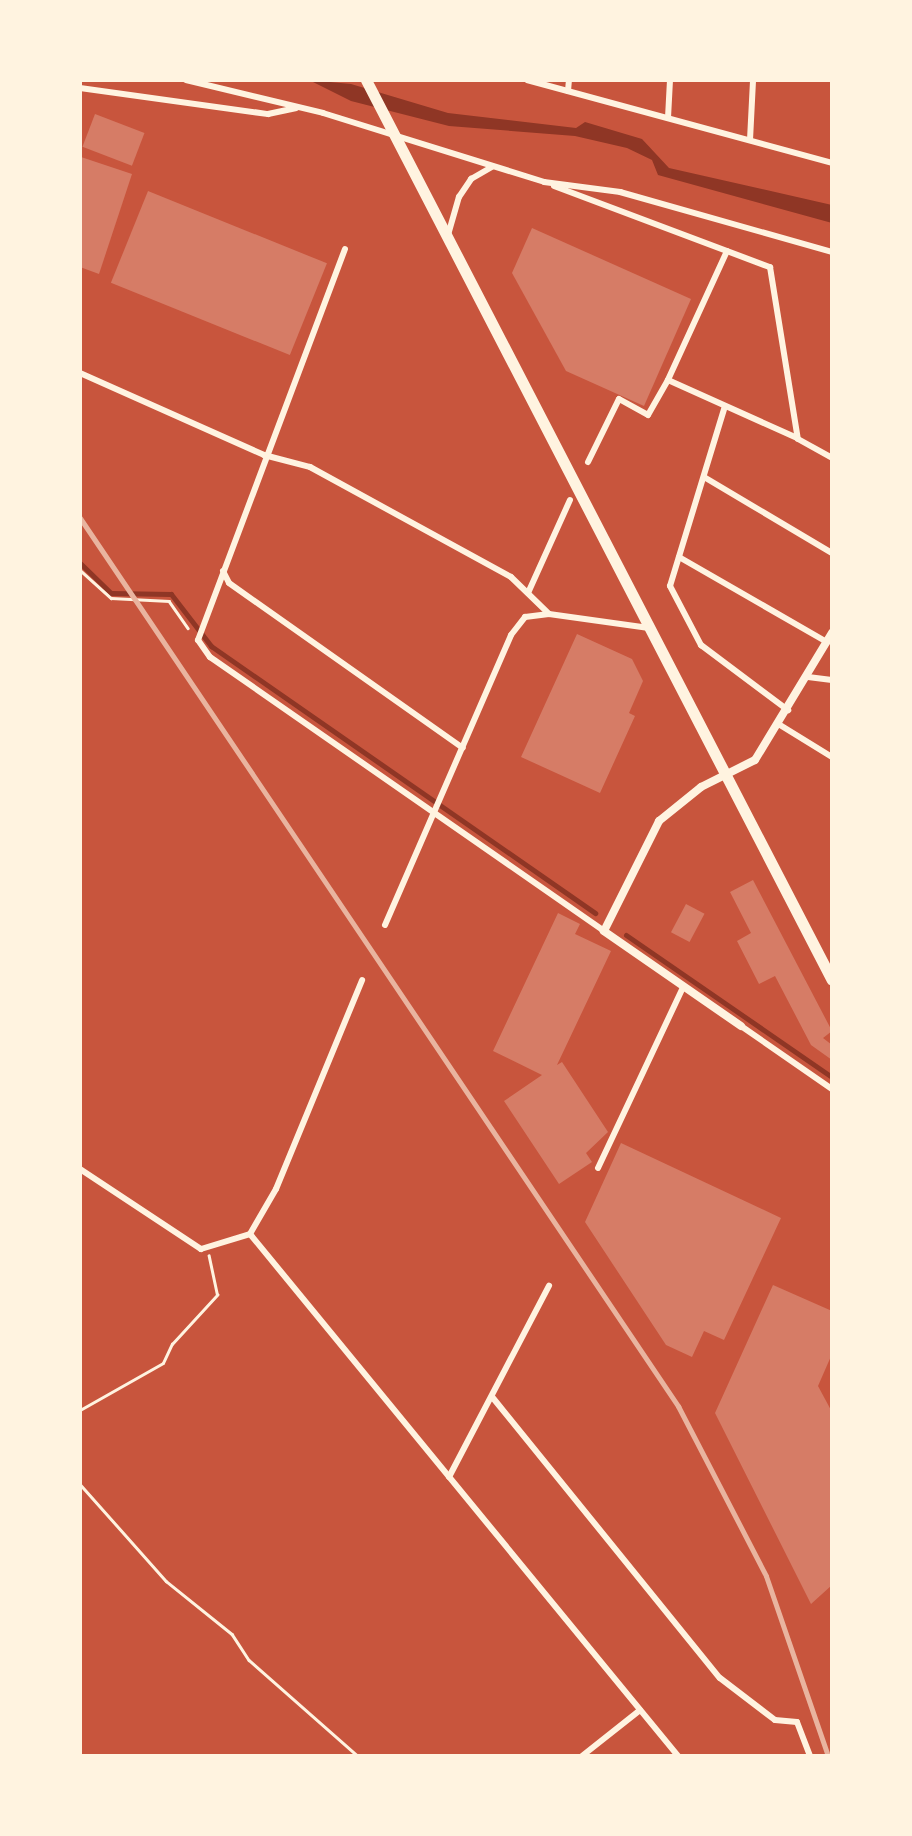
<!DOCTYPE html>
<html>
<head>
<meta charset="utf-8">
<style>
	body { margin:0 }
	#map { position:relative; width:912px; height:1836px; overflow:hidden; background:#c8553d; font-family:"Space Grotesk",sans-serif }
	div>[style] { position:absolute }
	.water>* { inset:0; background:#8f3625 }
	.stream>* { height:5px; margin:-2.5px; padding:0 2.5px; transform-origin:2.5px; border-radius:2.5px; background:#8f3625 }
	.building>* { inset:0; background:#d67c66; transform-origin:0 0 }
	.path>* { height:2.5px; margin:-1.25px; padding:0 1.25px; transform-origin:1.25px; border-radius:1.25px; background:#fff3e0 }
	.minor>* { height:6px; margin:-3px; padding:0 3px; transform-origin:3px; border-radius:3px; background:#fff3e0 }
	.tertiary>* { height:8px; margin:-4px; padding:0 4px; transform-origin:4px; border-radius:4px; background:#fff3e0 }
	.trunk>* { height:11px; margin:-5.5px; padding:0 5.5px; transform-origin:5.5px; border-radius:5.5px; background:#fff3e0 }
	.rail>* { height:5px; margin:-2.5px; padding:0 2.5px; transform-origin:2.5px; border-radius:2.5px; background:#e9b49f }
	span { translate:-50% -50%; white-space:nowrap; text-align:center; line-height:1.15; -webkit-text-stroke:9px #fff3e0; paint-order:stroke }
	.frame { position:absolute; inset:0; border:82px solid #fff3e0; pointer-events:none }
</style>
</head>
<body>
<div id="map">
	<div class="water">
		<i style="clip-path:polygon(309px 80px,351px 84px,448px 113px,576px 128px,585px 122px,642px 139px,669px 168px,832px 205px,832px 223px,658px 175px,652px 160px,627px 148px,575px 136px,449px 126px,351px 101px)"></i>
	</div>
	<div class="stream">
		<i style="left:80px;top:563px;width:43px;rotate:44.1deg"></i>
		<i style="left:111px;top:593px;width:60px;rotate:1deg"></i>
		<i style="left:171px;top:594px;width:66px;rotate:52.4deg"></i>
		<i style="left:211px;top:646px;width:468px;rotate:34.8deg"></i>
		<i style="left:626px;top:935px;width:250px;rotate:34.6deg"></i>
	</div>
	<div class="building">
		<i style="left:95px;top:114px;width:53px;height:35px;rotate:21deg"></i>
		<i style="clip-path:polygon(81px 157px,132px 174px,99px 274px,80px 267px)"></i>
		<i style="left:148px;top:191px;width:193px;height:99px;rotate:22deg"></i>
		<i style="clip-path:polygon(532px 228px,691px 299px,644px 406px,566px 371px,512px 273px)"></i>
		<i style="clip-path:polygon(577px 634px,632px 659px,643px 681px,629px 713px,635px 716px,600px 793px,521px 757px)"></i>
		<i style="clip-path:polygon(753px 880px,832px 1031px,823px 1038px,832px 1045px,832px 1060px,811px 1045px,775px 976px,759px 984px,737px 941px,751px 933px,730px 892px)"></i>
		<i style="left:686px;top:904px;width:21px;height:32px;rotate:28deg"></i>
		<i style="clip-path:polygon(558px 913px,580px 924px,575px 934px,611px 951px,557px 1065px,562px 1062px,608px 1132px,586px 1153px,592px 1162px,559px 1184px,504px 1101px,542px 1075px,493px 1051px)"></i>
		<i style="clip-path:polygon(621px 1143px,781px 1218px,724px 1340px,704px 1331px,692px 1357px,666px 1345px,585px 1222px)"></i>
		<i style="clip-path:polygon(773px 1285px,832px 1311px,832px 1354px,818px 1386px,832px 1412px,832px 1585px,811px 1604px,715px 1413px)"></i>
	</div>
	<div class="path">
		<i style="left:80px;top:570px;width:42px;rotate:42.1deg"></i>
		<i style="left:111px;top:598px;width:58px;rotate:3deg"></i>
		<i style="left:169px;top:601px;width:33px;rotate:55deg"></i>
		<i style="left:80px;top:1410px;width:95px;rotate:-29.5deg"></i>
		<i style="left:163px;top:1363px;width:21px;rotate:-65deg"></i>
		<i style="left:172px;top:1344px;width:67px;rotate:-47.4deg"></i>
		<i style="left:217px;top:1295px;width:40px;rotate:-102deg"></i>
		<i style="left:80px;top:1484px;width:130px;rotate:48.4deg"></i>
		<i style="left:166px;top:1581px;width:85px;rotate:38.8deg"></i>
		<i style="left:232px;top:1634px;width:31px;rotate:57deg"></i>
		<i style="left:249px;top:1660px;width:145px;rotate:41.4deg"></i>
	</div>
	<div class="minor">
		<i style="left:186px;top:80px;width:141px;rotate:13.5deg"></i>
		<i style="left:323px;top:113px;width:232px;rotate:17.3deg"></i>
		<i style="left:544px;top:182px;width:77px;rotate:7.5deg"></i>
		<i style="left:620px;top:192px;width:220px;rotate:15.8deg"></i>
		<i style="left:527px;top:80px;width:316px;rotate:15.2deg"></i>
		<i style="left:80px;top:88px;width:190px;rotate:7.9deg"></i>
		<i style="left:268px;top:114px;width:29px;rotate:-12deg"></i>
		<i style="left:568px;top:91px;width:11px;rotate:-85deg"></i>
		<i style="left:668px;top:118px;width:38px;rotate:-87deg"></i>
		<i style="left:750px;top:140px;width:60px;rotate:-87.1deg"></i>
		<i style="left:554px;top:186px;width:231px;rotate:20.6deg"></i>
		<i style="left:770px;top:267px;width:174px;rotate:80.8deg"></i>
		<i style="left:798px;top:439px;width:39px;rotate:29deg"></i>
		<i style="left:448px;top:235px;width:40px;rotate:-74deg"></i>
		<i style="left:459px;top:197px;width:22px;rotate:-56deg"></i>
		<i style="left:471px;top:179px;width:24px;rotate:-30deg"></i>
		<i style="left:345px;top:249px;width:418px;rotate:110.6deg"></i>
		<i style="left:198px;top:640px;width:21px;rotate:55deg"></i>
		<i style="left:210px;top:657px;width:480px;rotate:34.8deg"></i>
		<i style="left:727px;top:251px;width:142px;rotate:114.6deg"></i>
		<i style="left:668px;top:380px;width:141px;rotate:24.2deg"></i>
		<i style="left:80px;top:373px;width:201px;rotate:24deg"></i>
		<i style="left:264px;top:455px;width:48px;rotate:14.6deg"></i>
		<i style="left:310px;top:467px;width:229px;rotate:28.7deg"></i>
		<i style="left:511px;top:577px;width:53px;rotate:44.2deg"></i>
		<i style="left:725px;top:406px;width:188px;rotate:107deg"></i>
		<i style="left:670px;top:586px;width:67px;rotate:62.3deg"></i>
		<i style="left:701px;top:645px;width:109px;rotate:36.8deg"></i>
		<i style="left:588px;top:462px;width:70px;rotate:-63.8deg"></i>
		<i style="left:619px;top:399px;width:33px;rotate:29deg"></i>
		<i style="left:648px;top:415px;width:40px;rotate:-60.3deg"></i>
		<i style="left:704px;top:477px;width:149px;rotate:30.7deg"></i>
		<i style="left:679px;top:557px;width:171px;rotate:29.9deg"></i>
		<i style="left:223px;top:571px;width:13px;rotate:63deg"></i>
		<i style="left:229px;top:583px;width:286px;rotate:35.2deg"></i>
		<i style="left:528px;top:593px;width:102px;rotate:-65.7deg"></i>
		<i style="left:808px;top:677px;width:24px;rotate:7deg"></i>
		<i style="left:780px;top:725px;width:61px;rotate:31.6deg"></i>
		<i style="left:385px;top:925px;width:316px;rotate:-66.5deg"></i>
		<i style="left:511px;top:635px;width:23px;rotate:-52deg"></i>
		<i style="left:525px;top:617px;width:24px;rotate:-7deg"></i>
		<i style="left:549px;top:614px;width:101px;rotate:8deg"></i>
		<i style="left:741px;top:1026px;width:111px;rotate:34.7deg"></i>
		<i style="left:598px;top:1168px;width:200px;rotate:-64.8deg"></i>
		<i style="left:80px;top:1169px;width:145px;rotate:33.5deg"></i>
		<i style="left:201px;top:1249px;width:51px;rotate:-17deg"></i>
		<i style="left:250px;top:1234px;width:52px;rotate:-60deg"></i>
		<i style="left:276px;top:1189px;width:226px;rotate:-67.6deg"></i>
		<i style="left:250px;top:1234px;width:675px;rotate:50.65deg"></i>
		<i style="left:493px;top:1398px;width:360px;rotate:51deg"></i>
		<i style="left:720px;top:1678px;width:69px;rotate:37.4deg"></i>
		<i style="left:775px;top:1720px;width:22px;rotate:5deg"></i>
		<i style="left:797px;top:1722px;width:36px;rotate:69deg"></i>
		<i style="left:449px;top:1477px;width:216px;rotate:-62.4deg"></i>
		<i style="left:582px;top:1756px;width:74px;rotate:-38.4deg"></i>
	</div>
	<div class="tertiary">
		<i style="left:741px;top:1026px;width:167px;rotate:-145.3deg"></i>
		<i style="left:604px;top:931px;width:123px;rotate:-63.4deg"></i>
		<i style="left:659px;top:821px;width:54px;rotate:-39deg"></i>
		<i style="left:701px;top:787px;width:60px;rotate:-26.6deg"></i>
		<i style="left:755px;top:760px;width:149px;rotate:-58.8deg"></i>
	</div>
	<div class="trunk">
		<i style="left:366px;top:80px;width:1013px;rotate:62.63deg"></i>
	</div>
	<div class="rail">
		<i style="left:80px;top:518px;width:1071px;rotate:56.04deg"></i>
		<i style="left:678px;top:1406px;width:191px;rotate:62.6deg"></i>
		<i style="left:766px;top:1576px;width:190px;rotate:71deg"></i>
	</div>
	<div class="frame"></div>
</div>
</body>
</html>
